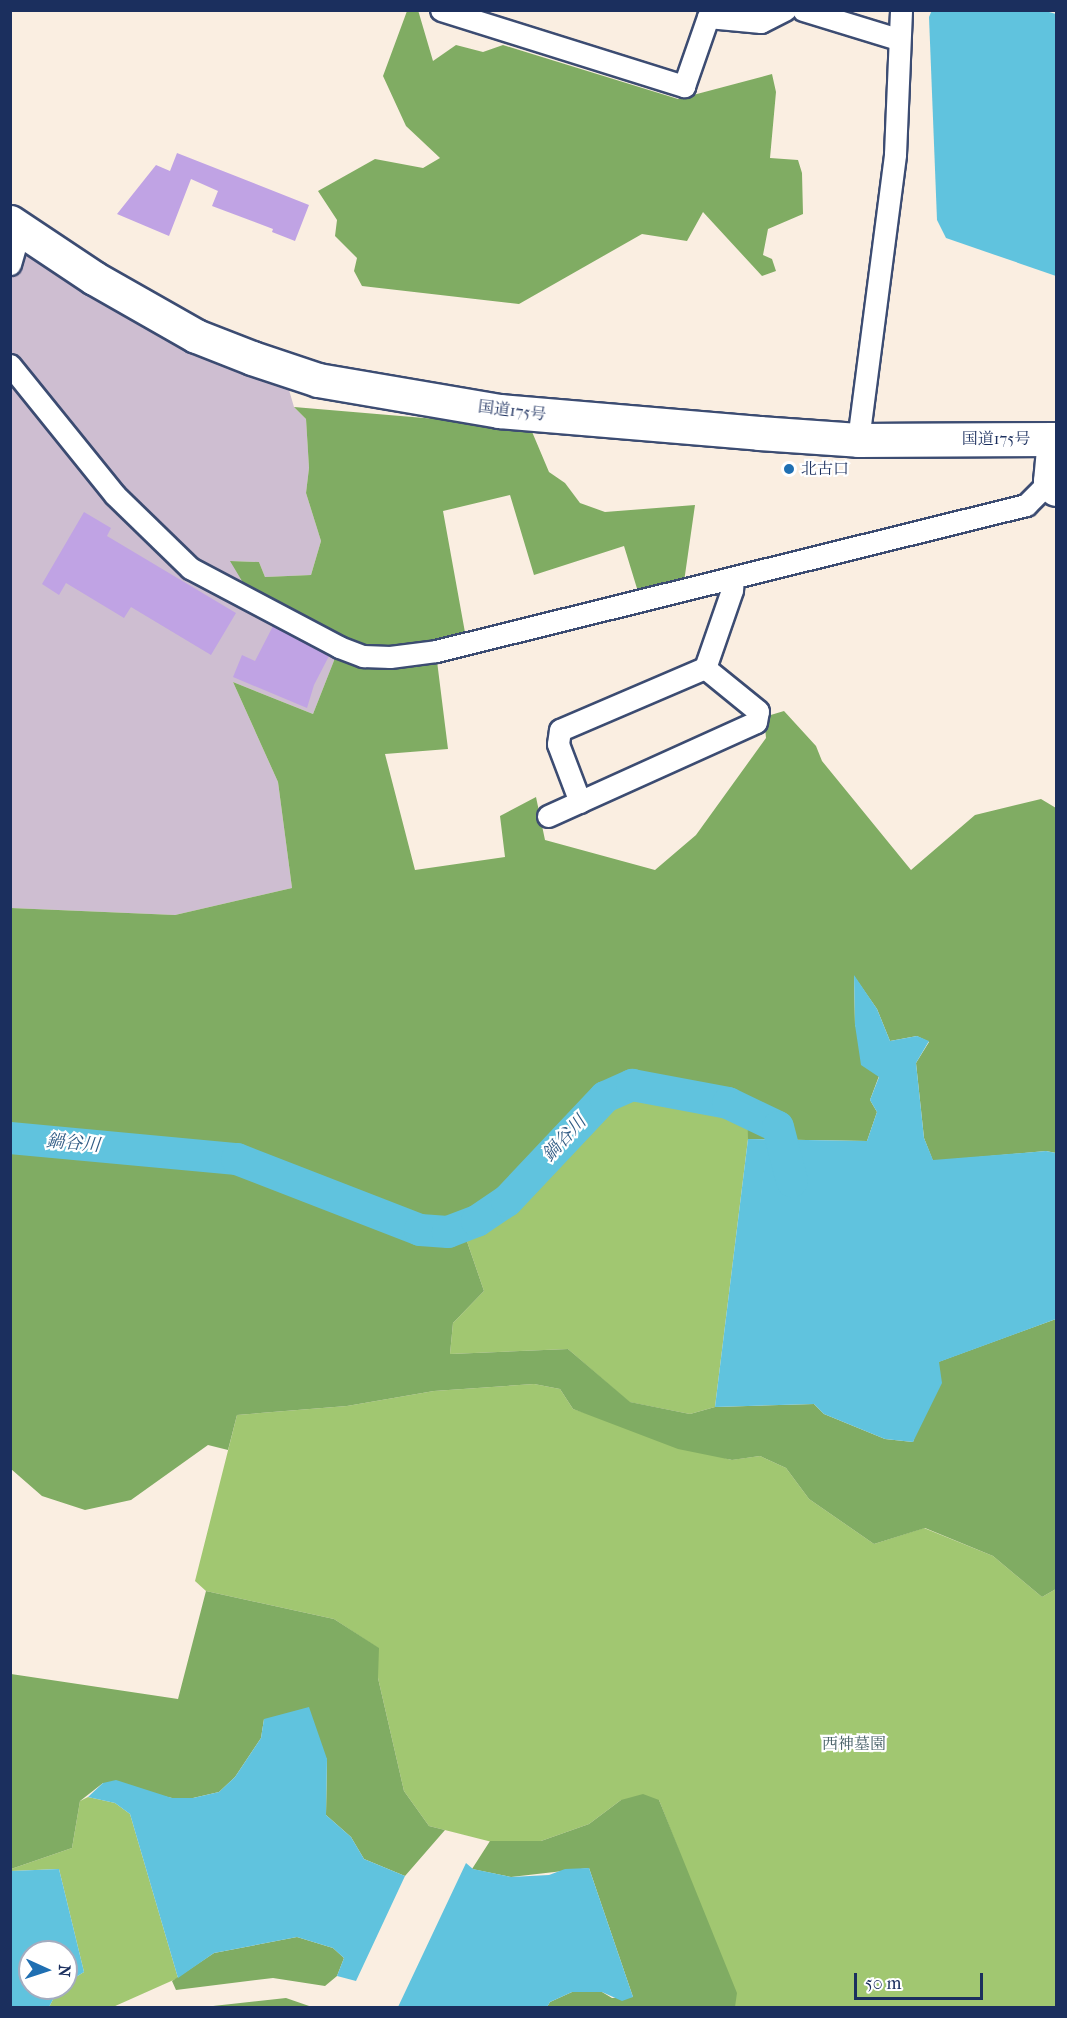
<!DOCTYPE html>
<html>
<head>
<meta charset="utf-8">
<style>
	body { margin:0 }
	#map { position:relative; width:1067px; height:2018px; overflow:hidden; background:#faeee1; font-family:"IM FELL French Canon","Noto Serif JP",serif }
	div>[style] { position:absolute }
	.industrial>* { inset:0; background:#cebed1 }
	.green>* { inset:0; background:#a1c771 }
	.forest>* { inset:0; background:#80ac63 }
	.water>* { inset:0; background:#60c3de }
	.river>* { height:32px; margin:-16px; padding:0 16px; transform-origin:16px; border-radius:16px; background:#60c3de }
	.building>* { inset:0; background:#c0a3e4 }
	.roads { filter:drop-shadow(2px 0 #3c4c72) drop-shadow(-2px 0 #3c4c72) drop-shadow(0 2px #3c4c72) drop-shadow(0 -2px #3c4c72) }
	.minor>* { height:21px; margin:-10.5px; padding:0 10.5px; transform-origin:10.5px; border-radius:10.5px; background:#fff }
	.trunk>* { height:33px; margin:-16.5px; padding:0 16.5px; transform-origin:16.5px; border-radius:16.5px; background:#fff }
	.dots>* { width:16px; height:16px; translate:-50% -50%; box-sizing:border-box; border:3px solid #fff; border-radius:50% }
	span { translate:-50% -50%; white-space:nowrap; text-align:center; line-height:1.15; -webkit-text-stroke:4.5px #fff; paint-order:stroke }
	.street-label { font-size:16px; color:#1b2f5e }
	.poi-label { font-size:16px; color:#1b2f5e }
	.left { translate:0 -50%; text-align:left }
	.park-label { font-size:16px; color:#435d64 }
	.water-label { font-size:18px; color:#305b84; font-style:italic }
	.frame { position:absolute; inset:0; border:12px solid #1b2f5e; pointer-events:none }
	.north { position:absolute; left:18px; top:1940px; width:60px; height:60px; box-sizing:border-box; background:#fff; border:2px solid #a4acbf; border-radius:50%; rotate:93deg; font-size:16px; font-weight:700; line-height:24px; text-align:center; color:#1b2f5e }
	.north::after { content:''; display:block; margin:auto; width:21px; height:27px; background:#1f6fb2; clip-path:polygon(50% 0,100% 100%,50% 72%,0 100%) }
	.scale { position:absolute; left:854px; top:1973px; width:129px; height:27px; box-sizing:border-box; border:3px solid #1b2f5e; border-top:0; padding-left:8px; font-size:18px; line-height:21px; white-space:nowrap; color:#1b2f5e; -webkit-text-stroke:4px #fff; paint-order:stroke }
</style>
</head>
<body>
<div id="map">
	<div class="industrial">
		<i style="clip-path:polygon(10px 242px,157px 334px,287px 383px,294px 407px,306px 419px,309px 468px,306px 493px,321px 541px,311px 575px,265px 577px,259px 562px,231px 561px,345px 644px,335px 658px,313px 714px,233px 682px,278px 782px,292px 888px,175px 915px,11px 908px)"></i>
	</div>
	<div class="green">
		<i style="clip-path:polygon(637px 1080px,748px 1102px,748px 1139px,715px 1407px,690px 1414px,629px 1402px,568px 1349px,450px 1354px,453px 1323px,484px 1291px,459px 1218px,503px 1197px,602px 1092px)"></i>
		<i style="clip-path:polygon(534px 1384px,560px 1389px,573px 1409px,731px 1460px,760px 1456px,786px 1468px,809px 1499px,874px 1544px,924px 1528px,993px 1556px,1042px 1597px,1056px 1589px,1056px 2007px,734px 2007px,693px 1887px,659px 1800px,621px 1800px,589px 1824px,541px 1841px,496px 1843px,429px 1826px,404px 1791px,378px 1678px,378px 1648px,334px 1619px,206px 1591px,195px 1581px,237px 1415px,347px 1406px,434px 1391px)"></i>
		<i style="clip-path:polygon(88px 1797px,115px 1803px,130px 1814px,178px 1978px,113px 2007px,49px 2007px,59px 1988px,66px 1988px,66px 1983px,84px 1972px,59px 1869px,11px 1871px,11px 1869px,72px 1848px,80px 1801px)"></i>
	</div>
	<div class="forest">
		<i style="clip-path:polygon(418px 10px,433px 61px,456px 45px,483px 52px,503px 45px,678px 99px,772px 74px,776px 92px,770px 158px,798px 160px,802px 173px,803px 214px,768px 229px,763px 255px,772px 259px,776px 271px,762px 276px,703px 212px,687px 241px,642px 234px,519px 304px,362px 286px,354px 271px,357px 258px,335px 236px,337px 220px,318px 191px,375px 159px,423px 168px,440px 158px,406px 126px,383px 76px,407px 11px)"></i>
		<i style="clip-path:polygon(294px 407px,530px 427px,549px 472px,565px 483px,580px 503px,605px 512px,695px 505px,684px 582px,639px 595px,624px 546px,534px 575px,510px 495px,443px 511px,466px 638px,365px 650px,251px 596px,230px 561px,259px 562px,265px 577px,311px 575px,321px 541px,306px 493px,309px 468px,306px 419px)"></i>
		<i style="clip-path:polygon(335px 658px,367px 669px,437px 661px,448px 749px,385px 754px,415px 870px,505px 857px,500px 816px,536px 797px,545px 840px,655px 870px,696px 835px,766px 738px,764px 717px,784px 711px,816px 746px,822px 761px,911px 870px,975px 815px,1041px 799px,1056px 808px,1056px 1153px,1046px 1151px,933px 1161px,924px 1138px,916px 1063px,929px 1042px,917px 1036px,890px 1041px,877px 1009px,854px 976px,855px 1025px,879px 1076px,870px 1100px,877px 1112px,867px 1141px,748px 1139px,747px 1102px,637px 1080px,602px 1092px,503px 1197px,459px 1218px,484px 1291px,453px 1323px,450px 1354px,568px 1349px,630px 1402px,690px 1414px,715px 1407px,814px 1404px,824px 1414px,885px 1439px,913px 1442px,938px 1362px,1056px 1319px,1056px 1589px,1042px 1597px,993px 1556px,925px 1528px,874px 1544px,809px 1499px,786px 1468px,760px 1456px,732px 1460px,678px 1449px,573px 1409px,560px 1389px,534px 1384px,434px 1391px,347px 1406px,237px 1415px,228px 1450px,208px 1445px,131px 1500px,85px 1510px,42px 1496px,11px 1469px,11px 908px,175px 915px,292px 888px,278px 782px,233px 682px,313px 714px)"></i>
		<i style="clip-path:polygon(206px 1591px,334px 1619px,379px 1648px,378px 1678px,404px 1791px,429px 1826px,445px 1830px,405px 1876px,364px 1859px,351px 1837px,326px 1815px,327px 1759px,264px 1719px,261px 1738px,235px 1777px,219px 1792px,193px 1798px,172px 1798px,103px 1783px,80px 1801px,72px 1848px,11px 1869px,11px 1674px,178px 1699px)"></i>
		<i style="clip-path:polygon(643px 1794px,659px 1800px,737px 1993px,735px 2007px,547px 2007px,550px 2002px,572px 1992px,602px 1992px,612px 1998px,633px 1997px,589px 1868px,511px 1877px,472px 1869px,490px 1841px,541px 1841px,589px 1824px,621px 1800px)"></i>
		<i style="clip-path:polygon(297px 1937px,333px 1948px,344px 1958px,337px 1976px,325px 1986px,273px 1978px,176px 1990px,172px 1981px,214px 1953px)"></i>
		<i style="clip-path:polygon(286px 1998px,312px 2007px,204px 2007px)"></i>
	</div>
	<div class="water">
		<i style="clip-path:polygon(932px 10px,1042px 10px,1056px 14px,1056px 276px,946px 238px,937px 220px,929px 17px)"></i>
		<i style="clip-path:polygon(854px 975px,877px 1009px,890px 1041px,917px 1036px,929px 1041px,916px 1063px,924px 1138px,933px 1160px,1046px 1151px,1056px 1153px,1056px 1319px,939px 1362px,942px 1383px,913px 1442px,885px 1439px,824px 1414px,814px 1404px,715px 1407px,748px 1139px,867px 1141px,877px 1112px,870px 1100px,879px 1077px,861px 1065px,855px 1025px)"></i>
		<i style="clip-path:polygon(309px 1707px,327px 1759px,326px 1815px,351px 1837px,364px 1859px,405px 1876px,356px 1981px,337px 1976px,344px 1958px,333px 1948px,297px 1937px,214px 1953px,178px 1978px,130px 1814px,115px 1803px,88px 1797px,103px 1783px,116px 1780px,172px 1798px,193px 1798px,219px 1792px,235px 1777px,261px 1738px,264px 1719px)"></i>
		<i style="clip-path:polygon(466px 1863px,473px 1869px,511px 1877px,549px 1875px,565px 1869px,589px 1868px,633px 1997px,622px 2001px,602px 1992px,572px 1992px,550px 2002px,547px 2007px,398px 2007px)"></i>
		<i style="clip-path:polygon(59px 1869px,84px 1972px,66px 1983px,66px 1952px,30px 1952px,30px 1988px,59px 1988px,49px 2007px,11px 2007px,11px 1871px)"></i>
	</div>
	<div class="river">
		<i style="left:10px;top:1138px;width:228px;rotate:5.3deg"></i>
		<i style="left:237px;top:1159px;width:196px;rotate:21.2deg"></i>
		<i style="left:420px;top:1230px;width:28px;rotate:4deg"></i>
		<i style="left:448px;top:1232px;width:31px;rotate:-21deg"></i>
		<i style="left:477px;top:1221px;width:36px;rotate:-34deg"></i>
		<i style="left:507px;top:1201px;width:143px;rotate:-46.7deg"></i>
		<i style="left:605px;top:1097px;width:30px;rotate:-24deg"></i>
		<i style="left:632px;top:1085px;width:98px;rotate:10.6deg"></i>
		<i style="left:728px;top:1103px;width:55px;rotate:25.6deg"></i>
		<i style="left:778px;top:1127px;width:56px;rotate:75.5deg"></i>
	</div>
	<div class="building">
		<i style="clip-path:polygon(177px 153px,309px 205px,295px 241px,272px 232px,273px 229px,212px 206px,218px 191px,191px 179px,169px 236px,117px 214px,156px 165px,170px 171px)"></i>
		<i style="clip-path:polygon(84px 512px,111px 528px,107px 536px,236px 613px,211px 655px,131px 607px,124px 618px,66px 583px,59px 595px,42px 584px)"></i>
		<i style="clip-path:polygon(273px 626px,329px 656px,314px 685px,307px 708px,233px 677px,242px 655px,255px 661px)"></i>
	</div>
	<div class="roads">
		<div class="minor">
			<i style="left:441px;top:10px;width:255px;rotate:17.4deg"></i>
			<i style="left:684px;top:86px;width:73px;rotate:-70.8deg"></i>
			<i style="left:708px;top:17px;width:53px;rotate:5.4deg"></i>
			<i style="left:761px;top:22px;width:27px;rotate:-27deg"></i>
			<i style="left:803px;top:10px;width:99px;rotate:17deg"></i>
			<i style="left:10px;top:264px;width:36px;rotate:-74deg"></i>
			<i style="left:10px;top:365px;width:167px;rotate:51.1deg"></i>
			<i style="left:115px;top:495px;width:105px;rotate:44.2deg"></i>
			<i style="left:190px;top:568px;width:169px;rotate:27.9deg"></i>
			<i style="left:339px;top:647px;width:26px;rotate:21deg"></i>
			<i style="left:363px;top:656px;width:27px;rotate:2deg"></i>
			<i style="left:390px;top:657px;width:46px;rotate:-7.4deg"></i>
			<i style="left:436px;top:651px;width:608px;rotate:-13.9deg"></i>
			<i style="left:1026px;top:505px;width:34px;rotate:-45deg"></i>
			<i style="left:858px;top:440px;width:288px;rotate:-82.6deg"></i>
			<i style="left:895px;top:154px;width:144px;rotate:-87.6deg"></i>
			<i style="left:580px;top:802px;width:62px;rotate:-110.8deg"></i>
			<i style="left:558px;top:744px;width:14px;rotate:-82deg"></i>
			<i style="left:560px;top:730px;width:158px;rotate:-23.2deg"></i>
			<i style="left:548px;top:816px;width:228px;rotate:-24.3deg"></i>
			<i style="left:756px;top:722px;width:11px;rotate:-80deg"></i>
			<i style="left:758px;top:711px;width:68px;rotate:-140.9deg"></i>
			<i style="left:705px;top:668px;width:83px;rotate:-70.9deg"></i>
			<i style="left:732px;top:590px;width:12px;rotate:-85deg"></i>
		</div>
		<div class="trunk">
			<i style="left:10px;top:222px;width:101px;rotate:33.7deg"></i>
			<i style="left:94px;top:278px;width:117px;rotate:29.6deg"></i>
			<i style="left:196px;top:336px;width:60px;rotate:21.4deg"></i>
			<i style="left:252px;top:358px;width:70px;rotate:18.4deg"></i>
			<i style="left:318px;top:380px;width:184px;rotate:9.7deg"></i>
			<i style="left:499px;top:411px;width:261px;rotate:4.8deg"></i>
			<i style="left:759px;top:433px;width:99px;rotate:4deg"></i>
			<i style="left:858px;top:440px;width:198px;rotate:-0.3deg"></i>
			<i style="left:1054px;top:439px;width:42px;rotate:95.4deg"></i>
			<i style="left:1050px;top:481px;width:10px;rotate:53deg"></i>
		</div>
	</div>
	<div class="dots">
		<i style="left:789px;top:469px;background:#1f6fb2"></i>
	</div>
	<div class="street-label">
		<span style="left:512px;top:411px;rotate:7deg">国道175号</span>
		<span style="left:996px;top:439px">国道175号</span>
	</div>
	<div class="poi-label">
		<span class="left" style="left:801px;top:469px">北古口</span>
	</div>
	<div class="park-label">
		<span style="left:854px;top:1744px">西神墓園</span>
	</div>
	<div class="water-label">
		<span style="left:565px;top:1139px;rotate:-47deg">鍋谷川</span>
		<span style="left:73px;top:1144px;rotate:5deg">鍋谷川</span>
	</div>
	<div class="frame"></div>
	<div class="north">N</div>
	<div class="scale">50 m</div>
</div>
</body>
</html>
